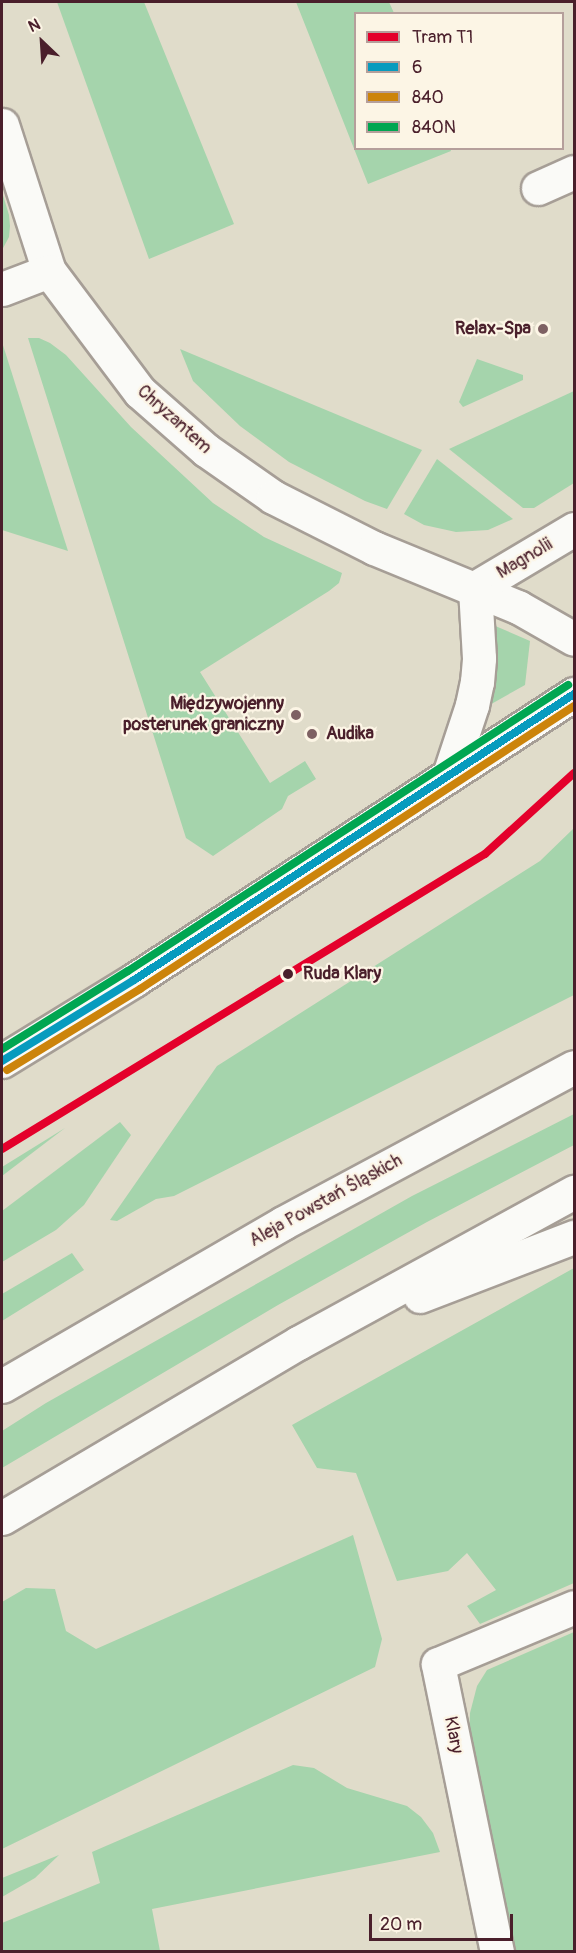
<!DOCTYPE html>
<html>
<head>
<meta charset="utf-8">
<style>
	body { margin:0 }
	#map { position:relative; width:576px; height:1953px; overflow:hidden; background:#e0dcca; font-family:Pangolin,sans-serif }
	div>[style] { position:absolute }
	.green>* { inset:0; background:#a5d4ac }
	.roads { filter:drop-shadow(2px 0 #a69e96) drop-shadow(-2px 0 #a69e96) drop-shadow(0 2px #a69e96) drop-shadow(0 -2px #a69e96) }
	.street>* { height:33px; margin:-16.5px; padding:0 16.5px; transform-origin:16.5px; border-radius:16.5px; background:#fafaf7 }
	.secondary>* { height:33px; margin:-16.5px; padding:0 16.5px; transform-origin:16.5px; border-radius:16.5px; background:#fafaf7 }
	.primary>* { height:33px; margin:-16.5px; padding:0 16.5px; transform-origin:16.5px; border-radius:16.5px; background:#fafaf7 }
	.bus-1>* { height:8px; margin:-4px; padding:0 4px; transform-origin:4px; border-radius:4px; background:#079bbe }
	.bus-2>* { height:8px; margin:-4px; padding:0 4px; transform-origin:4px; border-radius:4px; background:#cc840b }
	.bus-3>* { height:8px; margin:-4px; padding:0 4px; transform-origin:4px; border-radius:4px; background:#00a651 }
	.tram-1>* { height:8px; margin:-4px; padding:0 4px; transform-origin:4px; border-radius:4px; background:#e4002b }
	.dots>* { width:16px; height:16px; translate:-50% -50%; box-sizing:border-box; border:3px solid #fcf5e5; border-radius:50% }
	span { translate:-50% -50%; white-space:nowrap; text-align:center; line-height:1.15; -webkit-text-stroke:4.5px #fcf5e5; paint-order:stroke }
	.poi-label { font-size:18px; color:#4a1f2b; font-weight:700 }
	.right { translate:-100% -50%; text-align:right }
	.left { translate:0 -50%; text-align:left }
	.street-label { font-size:18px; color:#4a1f2b }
	.stop-label { font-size:18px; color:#4a1f2b; font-weight:700 }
	.frame { position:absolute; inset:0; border:3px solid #4a1f2b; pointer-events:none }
	.legend { position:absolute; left:354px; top:12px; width:210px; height:138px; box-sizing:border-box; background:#fcf5e5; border:2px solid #b59f9b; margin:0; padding:8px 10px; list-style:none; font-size:18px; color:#4a1f2b }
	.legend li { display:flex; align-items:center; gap:12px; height:30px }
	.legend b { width:30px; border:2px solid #b59f9b }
	.north { position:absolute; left:12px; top:12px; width:60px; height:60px; -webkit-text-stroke:4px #fcf5e5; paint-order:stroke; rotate:335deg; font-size:16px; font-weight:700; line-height:24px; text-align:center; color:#4a1f2b }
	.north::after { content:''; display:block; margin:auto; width:21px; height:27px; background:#4a1f2b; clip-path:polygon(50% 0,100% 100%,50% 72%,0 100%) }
	.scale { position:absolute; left:369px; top:1914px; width:144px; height:27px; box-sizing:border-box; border:3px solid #4a1f2b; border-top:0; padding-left:8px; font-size:18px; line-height:21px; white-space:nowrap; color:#4a1f2b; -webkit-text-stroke:4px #fcf5e5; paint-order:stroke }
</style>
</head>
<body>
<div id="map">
	<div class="green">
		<i style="clip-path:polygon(57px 2px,144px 2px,234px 224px,149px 259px)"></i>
		<i style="clip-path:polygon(296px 2px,389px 2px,394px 13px,356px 14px,356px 148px,450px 148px,451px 151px,368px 184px)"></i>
		<i style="clip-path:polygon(2px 192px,9px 215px,10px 226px,9px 237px,2px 250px)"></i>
		<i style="clip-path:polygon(28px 338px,39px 338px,50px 343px,66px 355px,131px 427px,213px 503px,264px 537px,342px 573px,339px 583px,329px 591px,200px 672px,270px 783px,305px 761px,316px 779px,288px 796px,282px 809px,213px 856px,186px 838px)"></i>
		<i style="clip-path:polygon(2px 342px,68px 551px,2px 530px)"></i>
		<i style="clip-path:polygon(180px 349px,422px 450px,387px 509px,365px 501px,289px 462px,240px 426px,193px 381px)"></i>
		<i style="clip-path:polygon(477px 359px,523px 375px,523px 380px,463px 407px,459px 402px)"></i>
		<i style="clip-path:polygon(574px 391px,574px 483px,534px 508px,523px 508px,449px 449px)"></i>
		<i style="clip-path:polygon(437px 459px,513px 519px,488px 530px,456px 532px,424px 525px,404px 514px)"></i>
		<i style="clip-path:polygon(493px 625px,530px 641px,525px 685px,486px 707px)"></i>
		<i style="clip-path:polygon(574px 828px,574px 995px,174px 1196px,156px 1199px,117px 1221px,110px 1220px,217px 1066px,540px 861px)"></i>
		<i style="clip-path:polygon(574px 1114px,574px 1145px,427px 1222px,278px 1305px,2px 1468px,2px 1431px,46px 1403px,412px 1196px)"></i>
		<i style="clip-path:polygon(120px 1122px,131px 1135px,84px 1205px,56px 1230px,2px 1262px,2px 1211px)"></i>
		<i style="clip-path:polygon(65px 1128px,2px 1176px,2px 1167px)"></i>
		<i style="clip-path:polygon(72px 1253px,84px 1270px,2px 1321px,2px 1294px)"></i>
		<i style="clip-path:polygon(574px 1268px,574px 1583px,480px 1624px,467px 1606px,496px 1590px,467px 1553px,448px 1571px,397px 1581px,356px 1473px,317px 1468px,292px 1425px)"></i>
		<i style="clip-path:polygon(353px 1535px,382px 1639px,375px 1667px,2px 1849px,2px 1602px,26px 1588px,55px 1589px,66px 1631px,96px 1649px)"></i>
		<i style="clip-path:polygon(574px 1632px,574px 1951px,516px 1951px,469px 1744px,470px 1713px,477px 1686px,487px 1670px)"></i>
		<i style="clip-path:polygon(293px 1765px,314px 1768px,347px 1788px,407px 1806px,421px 1817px,433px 1833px,440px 1852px,152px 1909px,160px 1951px,2px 1951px,2px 1923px,100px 1883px,92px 1852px)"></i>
		<i style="clip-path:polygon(59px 1855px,35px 1878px,2px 1897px,2px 1878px)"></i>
	</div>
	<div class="roads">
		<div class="street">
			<i style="left:2px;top:125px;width:153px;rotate:72.2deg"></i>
			<i style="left:49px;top:271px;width:151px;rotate:53.1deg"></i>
			<i style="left:140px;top:392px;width:88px;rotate:41.3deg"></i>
			<i style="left:206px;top:450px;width:82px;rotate:35deg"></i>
			<i style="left:273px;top:497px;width:113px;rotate:26.8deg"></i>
			<i style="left:374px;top:548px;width:156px;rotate:22.3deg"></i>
			<i style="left:518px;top:607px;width:64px;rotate:29.7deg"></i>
			<i style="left:538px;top:188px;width:39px;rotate:-24deg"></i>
			<i style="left:2px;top:289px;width:50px;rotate:-21deg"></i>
			<i style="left:475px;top:588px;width:115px;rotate:-30.8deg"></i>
			<i style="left:450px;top:772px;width:71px;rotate:-71.8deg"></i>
			<i style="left:472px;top:705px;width:24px;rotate:-78deg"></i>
			<i style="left:477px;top:682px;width:24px;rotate:-85deg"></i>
			<i style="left:479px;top:658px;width:70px;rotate:-93.3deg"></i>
			<i style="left:497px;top:1952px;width:294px;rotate:-101.6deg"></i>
			<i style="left:438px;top:1664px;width:147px;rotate:-22.7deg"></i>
		</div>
		<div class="secondary">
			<i style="left:2px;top:1061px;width:155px;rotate:-31.5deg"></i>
			<i style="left:134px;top:980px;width:525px;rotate:-33.02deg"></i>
		</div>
		<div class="primary">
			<i style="left:420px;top:1296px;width:165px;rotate:-21deg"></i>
			<i style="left:2px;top:1386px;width:325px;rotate:-30.1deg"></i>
			<i style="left:283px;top:1223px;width:330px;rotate:-28.2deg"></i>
			<i style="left:2px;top:1518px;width:344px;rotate:-30.6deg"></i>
			<i style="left:298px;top:1343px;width:315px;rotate:-28.7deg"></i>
		</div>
	</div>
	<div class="bus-1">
		<i style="left:2px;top:1061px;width:155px;rotate:-31.5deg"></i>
		<i style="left:134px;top:980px;width:525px;rotate:-33.02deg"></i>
	</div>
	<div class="bus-2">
		<i style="left:7px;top:1070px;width:156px;rotate:-31.3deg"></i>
		<i style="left:140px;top:989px;width:518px;rotate:-33.11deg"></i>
	</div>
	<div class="bus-3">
		<i style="left:2px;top:1049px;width:148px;rotate:-31.8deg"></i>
		<i style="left:128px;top:971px;width:525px;rotate:-33.02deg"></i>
	</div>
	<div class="tram-1">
		<i style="left:2px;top:1149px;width:566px;rotate:-31.42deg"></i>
		<i style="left:485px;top:854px;width:120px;rotate:-42.3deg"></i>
	</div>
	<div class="dots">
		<i style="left:543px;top:329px;background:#7e6163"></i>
		<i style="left:296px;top:715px;background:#7e6163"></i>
		<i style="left:312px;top:734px;background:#7e6163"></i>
		<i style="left:288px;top:974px;background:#4a1f2b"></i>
	</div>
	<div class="poi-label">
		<span class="right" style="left:531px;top:329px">Relax-Spa</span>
		<span class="right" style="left:284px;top:715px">Międzywojenny<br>posterunek graniczny</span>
		<span class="left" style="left:326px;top:734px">Audika</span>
	</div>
	<div class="street-label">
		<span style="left:174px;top:420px;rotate:42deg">Chryzantem</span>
		<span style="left:525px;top:559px;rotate:-31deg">Magnolii</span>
		<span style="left:326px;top:1201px;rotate:-29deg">Aleja Powstań Śląskich</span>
		<span style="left:453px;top:1735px;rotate:79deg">Klary</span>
	</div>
	<div class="stop-label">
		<span class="left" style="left:303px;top:974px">Ruda Klary</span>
	</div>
	<div class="frame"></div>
	<ul class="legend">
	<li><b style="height:8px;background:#e4002b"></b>Tram T1</li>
	<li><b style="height:8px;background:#079bbe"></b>6</li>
	<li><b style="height:8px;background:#cc840b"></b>840</li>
	<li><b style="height:8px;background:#00a651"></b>840N</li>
	</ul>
	<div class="north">N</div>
	<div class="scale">20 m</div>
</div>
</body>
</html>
